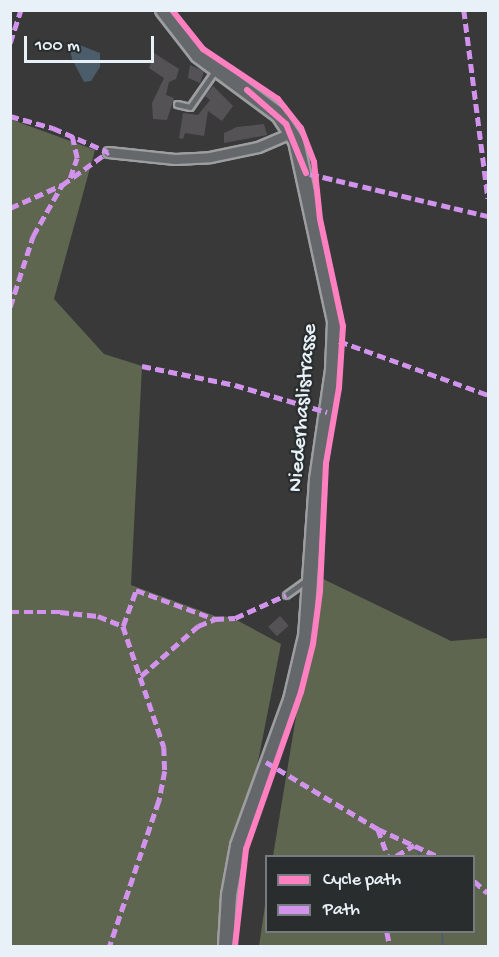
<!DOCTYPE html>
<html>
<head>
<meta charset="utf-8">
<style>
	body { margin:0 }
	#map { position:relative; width:499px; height:957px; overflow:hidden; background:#39393a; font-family:"Gochi Hand",sans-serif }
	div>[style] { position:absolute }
	.green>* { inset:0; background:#5f6650 }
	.water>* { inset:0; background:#4b5d6b }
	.stream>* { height:2px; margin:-1px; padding:0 1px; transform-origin:1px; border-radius:1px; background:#4b5d6b }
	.building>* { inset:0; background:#545255; transform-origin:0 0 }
	.roads { filter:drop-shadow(2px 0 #9c9ea0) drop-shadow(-2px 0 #9c9ea0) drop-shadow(0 2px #9c9ea0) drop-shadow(0 -2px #9c9ea0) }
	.lane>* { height:4.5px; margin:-2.25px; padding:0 2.25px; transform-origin:2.25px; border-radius:2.25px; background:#65686b }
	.street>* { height:9px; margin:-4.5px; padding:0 4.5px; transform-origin:4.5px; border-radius:4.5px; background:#65686b }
	.secondary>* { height:14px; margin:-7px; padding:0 7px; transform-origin:7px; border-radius:7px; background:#65686b }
	.quiet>* { height:4.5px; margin-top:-2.25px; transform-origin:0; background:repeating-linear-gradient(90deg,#d193ec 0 9px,transparent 0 13.5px) }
	.cycleway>* { height:6px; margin:-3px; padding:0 3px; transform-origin:3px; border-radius:3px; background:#ff80c0 }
	span { translate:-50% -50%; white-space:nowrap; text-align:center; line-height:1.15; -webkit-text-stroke:4.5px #2a2d2e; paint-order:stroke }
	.street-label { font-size:22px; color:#e8f1f8 }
	.frame { position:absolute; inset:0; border:12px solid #e8f1f8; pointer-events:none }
	.legend { position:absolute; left:265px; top:855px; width:210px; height:78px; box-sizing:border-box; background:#2a2d2e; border:2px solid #767b7f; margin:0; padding:8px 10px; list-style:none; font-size:18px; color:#e8f1f8 }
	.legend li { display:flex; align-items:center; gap:12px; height:30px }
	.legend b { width:30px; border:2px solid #767b7f }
	.scale { position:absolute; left:24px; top:36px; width:130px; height:27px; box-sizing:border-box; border:3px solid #e8f1f8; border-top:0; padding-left:8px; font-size:18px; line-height:21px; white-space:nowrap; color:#e8f1f8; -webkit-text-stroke:4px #2a2d2e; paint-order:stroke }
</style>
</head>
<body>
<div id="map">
	<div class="green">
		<i style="clip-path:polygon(10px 119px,95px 150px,54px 299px,104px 354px,142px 366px,131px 585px,215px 616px,231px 617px,281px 644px,222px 946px,11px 946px)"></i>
		<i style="clip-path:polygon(319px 577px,451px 641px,488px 638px,488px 946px,259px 946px,266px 899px,266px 932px,474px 932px,474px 856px,273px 856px)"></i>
	</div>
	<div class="water">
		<i style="clip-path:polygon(77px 44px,100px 53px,100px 67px,91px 81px,84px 82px,72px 59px,69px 45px)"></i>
	</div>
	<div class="stream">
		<i style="left:417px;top:849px;width:8px;rotate:67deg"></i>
		<i style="left:442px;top:932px;width:14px;rotate:86deg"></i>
	</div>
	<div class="building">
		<i style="clip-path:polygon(154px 53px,179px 69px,176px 79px,169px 82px,166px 95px,174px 98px,167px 120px,153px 119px,152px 103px,164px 78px,149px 68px)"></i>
		<i style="clip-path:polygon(190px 65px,204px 71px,200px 83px,188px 78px)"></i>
		<i style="clip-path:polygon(213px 86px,233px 106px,222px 121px,208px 111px,204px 136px,185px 133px,183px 139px,179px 138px,183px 113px,198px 115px,210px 100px,205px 96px)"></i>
		<i style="clip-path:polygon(264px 124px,267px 135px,224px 143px,224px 133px,237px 127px)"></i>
		<i style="left:280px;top:616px;width:13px;height:16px;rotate:48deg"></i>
	</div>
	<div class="roads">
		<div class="lane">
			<i style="left:177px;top:104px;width:13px;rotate:13deg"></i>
			<i style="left:190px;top:107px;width:44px;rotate:-55.2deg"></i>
			<i style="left:286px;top:595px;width:27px;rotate:-36deg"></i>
		</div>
		<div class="street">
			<i style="left:108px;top:152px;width:67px;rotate:6deg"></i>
			<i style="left:175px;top:159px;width:35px;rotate:-3deg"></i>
			<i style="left:210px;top:157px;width:49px;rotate:-11.8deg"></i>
			<i style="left:258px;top:147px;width:36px;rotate:-23deg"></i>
		</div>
		<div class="secondary">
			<i style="left:163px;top:10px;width:57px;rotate:52.1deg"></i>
			<i style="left:198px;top:55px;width:101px;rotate:36.5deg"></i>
			<i style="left:279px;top:115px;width:31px;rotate:57deg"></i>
			<i style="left:296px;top:141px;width:185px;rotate:77.8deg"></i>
			<i style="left:335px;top:322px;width:48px;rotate:92.4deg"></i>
			<i style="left:333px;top:370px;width:111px;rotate:98.3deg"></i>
			<i style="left:317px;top:480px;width:156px;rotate:94deg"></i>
			<i style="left:306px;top:636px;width:66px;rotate:103.2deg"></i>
			<i style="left:291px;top:700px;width:155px;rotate:110deg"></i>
			<i style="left:238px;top:846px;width:50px;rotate:100.4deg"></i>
			<i style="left:229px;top:895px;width:51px;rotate:93.4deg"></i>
		</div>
	</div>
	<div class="quiet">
		<i style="left:464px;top:10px;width:190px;rotate:82.7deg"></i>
		<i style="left:10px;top:43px;width:35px;rotate:-72deg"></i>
		<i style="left:10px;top:116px;width:45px;rotate:15.6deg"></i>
		<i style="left:53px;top:128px;width:60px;rotate:23.6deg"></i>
		<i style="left:310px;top:174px;width:183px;rotate:13.3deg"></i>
		<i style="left:70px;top:178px;width:21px;rotate:-71deg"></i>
		<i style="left:77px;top:158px;width:23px;rotate:-103deg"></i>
		<i style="left:10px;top:208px;width:57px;rotate:-23.9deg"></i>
		<i style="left:62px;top:185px;width:57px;rotate:-35.7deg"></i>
		<i style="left:10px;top:307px;width:75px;rotate:-72.1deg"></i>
		<i style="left:33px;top:236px;width:59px;rotate:-60.4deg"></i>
		<i style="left:339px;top:341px;width:158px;rotate:19.9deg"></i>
		<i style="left:142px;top:366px;width:95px;rotate:11.5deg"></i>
		<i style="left:235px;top:385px;width:96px;rotate:16.4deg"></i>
		<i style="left:10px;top:612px;width:50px"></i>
		<i style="left:60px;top:612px;width:38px;rotate:6deg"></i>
		<i style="left:98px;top:616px;width:27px;rotate:22deg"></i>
		<i style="left:123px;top:626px;width:128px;rotate:71.3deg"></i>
		<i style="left:164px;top:747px;width:24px;rotate:88deg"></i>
		<i style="left:165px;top:771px;width:31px;rotate:101deg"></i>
		<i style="left:159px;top:801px;width:153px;rotate:108.7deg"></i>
		<i style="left:123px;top:626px;width:38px;rotate:-70deg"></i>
		<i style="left:136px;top:590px;width:84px;rotate:20.2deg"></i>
		<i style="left:215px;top:619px;width:20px;rotate:-3deg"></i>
		<i style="left:235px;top:618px;width:56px;rotate:-24.3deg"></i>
		<i style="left:141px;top:676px;width:76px;rotate:-41.3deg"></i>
		<i style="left:198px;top:626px;width:18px;rotate:-22deg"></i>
		<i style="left:266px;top:762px;width:131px;rotate:30.9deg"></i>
		<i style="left:378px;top:829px;width:65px;rotate:24.6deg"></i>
		<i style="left:378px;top:829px;width:29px;rotate:70deg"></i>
		<i style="left:396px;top:856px;width:21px;rotate:-31deg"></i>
		<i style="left:474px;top:881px;width:18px;rotate:41deg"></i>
		<i style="left:387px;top:932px;width:14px;rotate:78deg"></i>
	</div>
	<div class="cycleway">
		<i style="left:172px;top:10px;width:50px;rotate:51.5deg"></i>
		<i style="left:203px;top:49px;width:90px;rotate:33.7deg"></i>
		<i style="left:278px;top:99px;width:37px;rotate:52deg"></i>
		<i style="left:301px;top:128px;width:36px;rotate:69deg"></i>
		<i style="left:314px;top:162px;width:57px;rotate:84deg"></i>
		<i style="left:320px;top:219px;width:109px;rotate:77.9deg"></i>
		<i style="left:343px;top:326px;width:62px;rotate:93.7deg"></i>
		<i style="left:339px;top:388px;width:76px;rotate:99.8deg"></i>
		<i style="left:326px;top:463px;width:128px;rotate:92.7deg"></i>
		<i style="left:320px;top:591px;width:53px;rotate:97.5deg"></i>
		<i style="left:313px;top:644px;width:49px;rotate:104deg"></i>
		<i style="left:301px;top:692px;width:166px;rotate:109.3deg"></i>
		<i style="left:246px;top:849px;width:98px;rotate:96.5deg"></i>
		<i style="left:247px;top:90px;width:52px;rotate:41.1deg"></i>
		<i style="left:286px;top:124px;width:53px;rotate:67.8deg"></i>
	</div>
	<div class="street-label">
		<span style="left:304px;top:408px;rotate:-85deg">Niederhaslistrasse</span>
	</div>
	<div class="frame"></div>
	<ul class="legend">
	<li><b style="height:8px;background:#ff80c0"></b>Cycle path</li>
	<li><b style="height:8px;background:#d193ec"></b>Path</li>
	</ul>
	<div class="scale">100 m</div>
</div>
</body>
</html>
